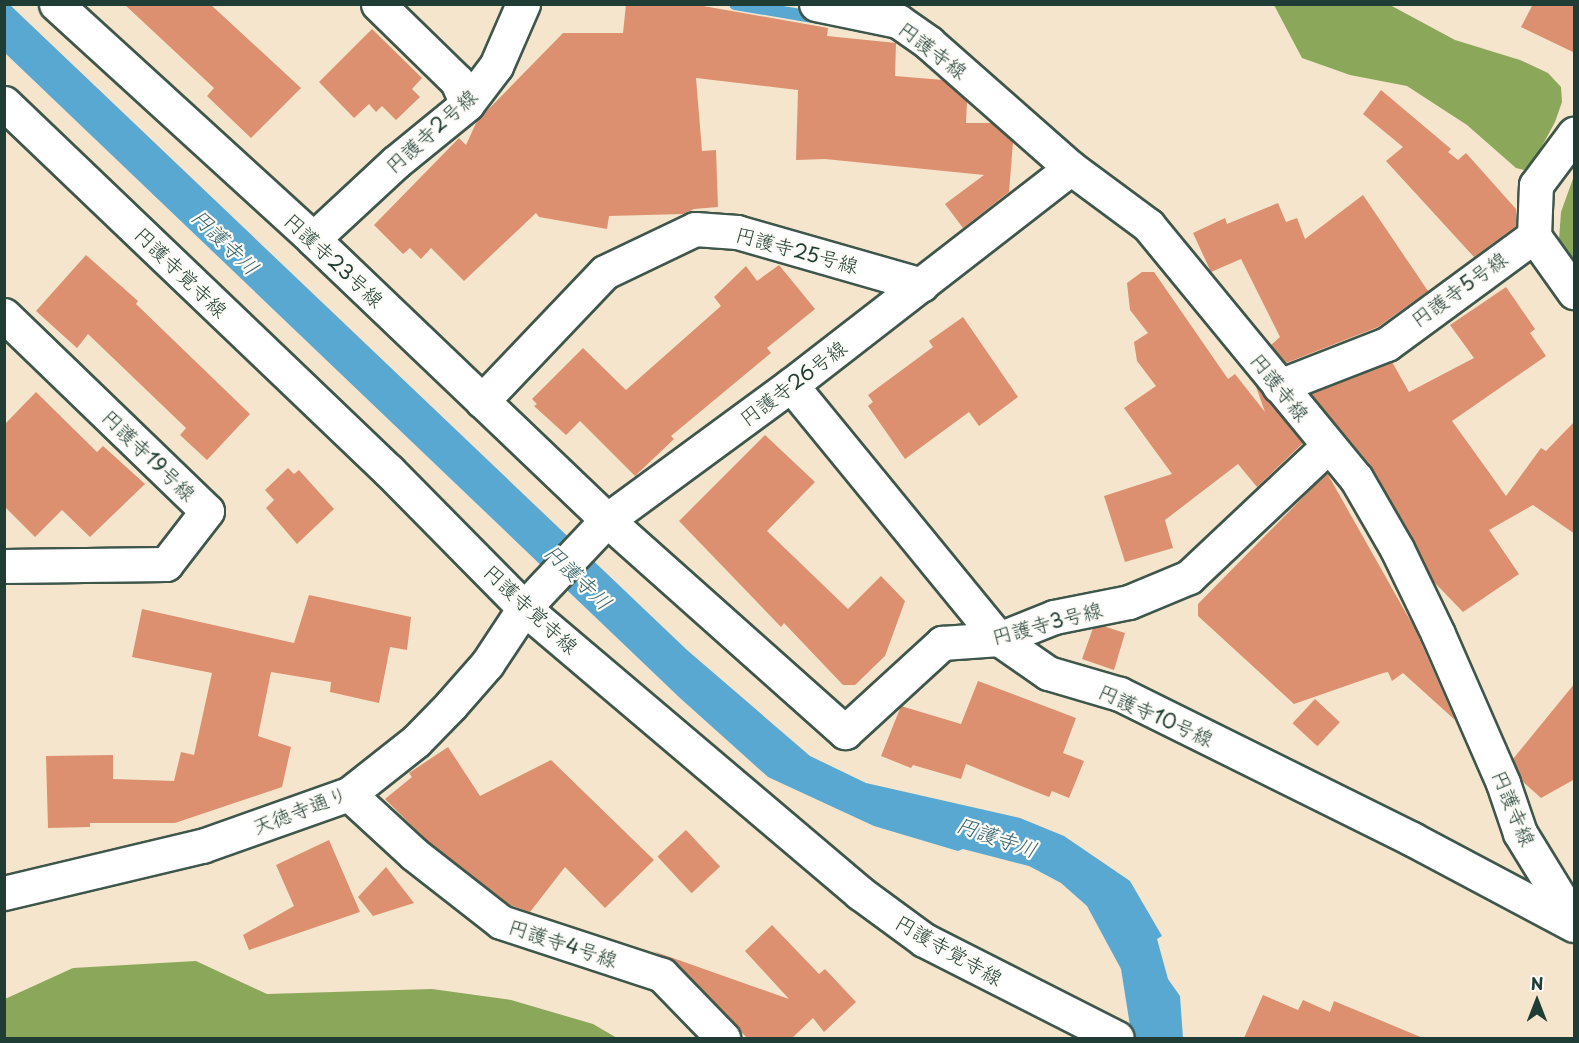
<!DOCTYPE html>
<html>
<head>
<meta charset="utf-8">
<style>
	body { margin:0 }
	#map { position:relative; width:1579px; height:1043px; overflow:hidden; background:#f5e5cc; font-family:"Playpen Sans","Klee One",sans-serif }
	div>[style] { position:absolute }
	.forest>* { inset:0; background:#8aa75a }
	.water>* { inset:0; background:#58a8d2 }
	.stream>* { height:12px; margin:-6px; padding:0 6px; transform-origin:6px; border-radius:6px; background:#58a8d2 }
	.building>* { inset:0; background:#dc906f; transform-origin:0 0 }
	.roads { filter:drop-shadow(2px 0 #3f564b) drop-shadow(-2px 0 #3f564b) drop-shadow(0 2px #3f564b) drop-shadow(0 -2px #3f564b) }
	.minor>* { height:33px; margin:-16.5px; padding:0 16.5px; transform-origin:16.5px; border-radius:16.5px; background:#fff }
	span { translate:-50% -50%; white-space:nowrap; text-align:center; line-height:1.15; -webkit-text-stroke:4.5px #fdfcf7; paint-order:stroke }
	.street-label { font-size:20px; color:#1f3d34 }
	.water-label { font-size:21px; color:#33626b; font-style:italic }
	.frame { position:absolute; inset:0; border:6px solid #1f3d34; pointer-events:none }
	.north { position:absolute; left:1507px; top:971px; width:60px; height:60px; -webkit-text-stroke:4px #fdfcf7; paint-order:stroke; rotate:0deg; font-size:16px; font-weight:700; line-height:24px; text-align:center; color:#1f3d34 }
	.north::after { content:''; display:block; margin:auto; width:21px; height:27px; background:#1f3d34; clip-path:polygon(50% 0,100% 100%,50% 72%,0 100%) }
</style>
</head>
<body>
<div id="map">
	<div class="forest">
		<i style="clip-path:polygon(1274px 5px,1390px 5px,1455px 40px,1520px 60px,1548px 73px,1561px 87px,1562px 102px,1555px 122px,1534px 161px,1524px 170px,1516px 168px,1467px 125px,1407px 86px,1350px 75px,1302px 58px)"></i>
		<i style="clip-path:polygon(1574px 176px,1574px 267px,1559px 240px,1561px 212px)"></i>
		<i style="clip-path:polygon(196px 961px,267px 994px,432px 989px,511px 1000px,593px 1024px,617px 1038px,5px 1038px,5px 999px,73px 968px)"></i>
	</div>
	<div class="water">
		<i style="clip-path:polygon(5px 5px,10px 5px,687px 650px,810px 756px,866px 783px,1020px 818px,1064px 836px,1130px 881px,1162px 936px,1157px 939px,1168px 979px,1180px 996px,1183px 1038px,1132px 1038px,1121px 969px,1087px 906px,1061px 883px,1029px 866px,963px 849px,958px 851px,874px 826px,768px 777px,680px 698px,5px 53px)"></i>
	</div>
	<div class="stream">
		<i style="left:735px;top:4px;width:85px;rotate:9.5deg"></i>
	</div>
	<div class="building">
		<i style="clip-path:polygon(124px 4px,210px 4px,301px 88px,251px 138px,207px 96px,214px 88px)"></i>
		<i style="clip-path:polygon(626px 4px,692px 4px,828px 28px,827px 36px,896px 43px,895px 76px,943px 80px,967px 101px,966px 123px,992px 123px,1013px 142px,1009px 192px,963px 228px,945px 204px,984px 175px,825px 159px,796px 160px,798px 90px,696px 78px,702px 151px,716px 150px,718px 207px,694px 209px,683px 214px,609px 216px,607px 229px,539px 217px,536px 213px,464px 281px,431px 248px,421px 259px,410px 248px,403px 254px,374px 225px,459px 138px,466px 145px,477px 121px,563px 33px,623px 33px)"></i>
		<i style="clip-path:polygon(1533px 4px,1575px 4px,1575px 53px,1521px 27px)"></i>
		<i style="clip-path:polygon(372px 29px,422px 78px,412px 89px,420px 97px,396px 120px,382px 106px,376px 112px,369px 104px,354px 118px,319px 82px)"></i>
		<i style="clip-path:polygon(1381px 90px,1451px 149px,1448px 152px,1458px 160px,1466px 153px,1516px 209px,1516px 226px,1474px 257px,1386px 161px,1403px 147px,1363px 114px)"></i>
		<i style="clip-path:polygon(1363px 195px,1428px 291px,1378px 327px,1286px 363px,1271px 345px,1280px 337px,1241px 259px,1211px 272px,1193px 233px,1225px 218px,1227px 224px,1278px 203px,1286px 222px,1297px 218px,1305px 239px)"></i>
		<i style="clip-path:polygon(86px 255px,138px 301px,136px 304px,250px 414px,207px 460px,180px 435px,186px 428px,88px 334px,77px 348px,36px 311px)"></i>
		<i style="clip-path:polygon(779px 265px,815px 309px,767px 348px,771px 353px,671px 436px,674px 439px,635px 476px,580px 421px,566px 435px,534px 406px,537px 404px,532px 399px,583px 348px,626px 390px,721px 306px,714px 297px,746px 266px,757px 281px)"></i>
		<i style="clip-path:polygon(1142px 272px,1154px 272px,1228px 379px,1235px 374px,1265px 412px,1255px 384px,1303px 443px,1257px 487px,1238px 464px,1165px 520px,1173px 548px,1125px 562px,1104px 496px,1172px 474px,1124px 408px,1156px 386px,1137px 361px,1134px 342px,1148px 333px,1130px 310px,1127px 283px)"></i>
		<i style="clip-path:polygon(1506px 287px,1535px 329px,1530px 333px,1546px 356px,1452px 421px,1506px 496px,1541px 448px,1546px 451px,1575px 421px,1575px 534px,1533px 505px,1489px 530px,1519px 574px,1463px 612px,1434px 582px,1371px 466px,1311px 394px,1392px 362px,1409px 392px,1474px 358px,1450px 325px)"></i>
		<i style="clip-path:polygon(963px 317px,1018px 397px,979px 426px,969px 412px,905px 459px,868px 406px,873px 402px,868px 395px,933px 347px,929px 341px)"></i>
		<i style="clip-path:polygon(36px 392px,97px 452px,103px 446px,145px 484px,90px 537px,62px 510px,35px 537px,4px 506px,4px 425px)"></i>
		<i style="clip-path:polygon(765px 435px,815px 482px,767px 531px,848px 609px,881px 576px,905px 601px,885px 656px,855px 685px,843px 685px,784px 623px,781px 627px,679px 521px)"></i>
		<i style="clip-path:polygon(288px 468px,294px 474px,299px 470px,334px 509px,297px 544px,266px 508px,274px 500px,265px 490px)"></i>
		<i style="clip-path:polygon(1327px 473px,1415px 629px,1455px 720px,1403px 673px,1392px 681px,1388px 672px,1383px 673px,1294px 704px,1198px 616px,1198px 604px)"></i>
		<i style="clip-path:polygon(309px 595px,411px 617px,407px 650px,390px 647px,379px 703px,330px 692px,331px 682px,271px 672px,258px 736px,291px 747px,282px 787px,175px 823px,90px 823px,90px 827px,48px 828px,46px 756px,113px 755px,113px 779px,174px 781px,181px 752px,194px 755px,212px 673px,132px 657px,142px 609px,294px 643px)"></i>
		<i style="clip-path:polygon(1103px 626px,1125px 633px,1114px 670px,1082px 659px,1093px 628px)"></i>
		<i style="clip-path:polygon(978px 681px,1076px 718px,1063px 753px,1084px 761px,1069px 798px,1052px 791px,1049px 797px,966px 764px,961px 779px,913px 765px,911px 768px,881px 756px,901px 706px,961px 724px)"></i>
		<i style="clip-path:polygon(1575px 683px,1575px 779px,1541px 798px,1522px 781px,1513px 759px)"></i>
		<i style="left:1315px;top:699px;width:34px;height:33px;rotate:43deg"></i>
		<i style="clip-path:polygon(448px 747px,480px 796px,551px 760px,654px 860px,605px 908px,565px 867px,530px 912px,510px 905px,426px 840px,385px 799px,412px 777px,409px 773px)"></i>
		<i style="left:686px;top:830px;width:50px;height:39px;rotate:47deg"></i>
		<i style="clip-path:polygon(329px 840px,360px 912px,249px 950px,243px 935px,294px 906px,276px 865px)"></i>
		<i style="clip-path:polygon(386px 867px,414px 903px,373px 916px,358px 897px)"></i>
		<i style="clip-path:polygon(772px 925px,819px 974px,825px 969px,856px 1002px,824px 1032px,813px 1018px,792px 1038px,747px 1038px,675px 962px,653px 951px,789px 999px,745px 951px)"></i>
		<i style="clip-path:polygon(1263px 995px,1298px 1010px,1303px 1000px,1330px 1012px,1334px 1001px,1423px 1038px,1244px 1038px)"></i>
	</div>
	<div class="roads">
		<div class="minor">
			<i style="left:56px;top:4px;width:348px;rotate:42.4deg"></i>
			<i style="left:313px;top:239px;width:407px;rotate:43.7deg"></i>
			<i style="left:607px;top:520px;width:319px;rotate:41.7deg"></i>
			<i style="left:845px;top:732px;width:132px;rotate:-42.5deg"></i>
			<i style="left:942px;top:643px;width:57px;rotate:-4deg"></i>
			<i style="left:999px;top:639px;width:59px;rotate:-21.8deg"></i>
			<i style="left:1054px;top:617px;width:76px;rotate:-11.3deg"></i>
			<i style="left:1129px;top:602px;width:65px;rotate:-22.6deg"></i>
			<i style="left:1189px;top:577px;width:191px;rotate:-43.3deg"></i>
			<i style="left:378px;top:4px;width:110px;rotate:44.3deg"></i>
			<i style="left:457px;top:81px;width:25px;rotate:67deg"></i>
			<i style="left:816px;top:4px;width:84px;rotate:11.7deg"></i>
			<i style="left:898px;top:21px;width:38px;rotate:35deg"></i>
			<i style="left:929px;top:43px;width:189px;rotate:41.4deg"></i>
			<i style="left:1071px;top:168px;width:96px;rotate:36.5deg"></i>
			<i style="left:1148px;top:225px;width:328px;rotate:50.6deg"></i>
			<i style="left:1356px;top:478px;width:82px;rotate:60deg"></i>
			<i style="left:1397px;top:549px;width:94px;rotate:64.2deg"></i>
			<i style="left:1438px;top:634px;width:163px;rotate:66.4deg"></i>
			<i style="left:1503px;top:783px;width:53px;rotate:71.2deg"></i>
			<i style="left:1520px;top:833px;width:103px;rotate:58.5deg"></i>
			<i style="left:4px;top:103px;width:533px;rotate:43.71deg"></i>
			<i style="left:389px;top:471px;width:192px;rotate:45.4deg"></i>
			<i style="left:524px;top:608px;width:441px;rotate:40.3deg"></i>
			<i style="left:860px;top:893px;width:79px;rotate:36.3deg"></i>
			<i style="left:924px;top:940px;width:216px;rotate:26.9deg"></i>
			<i style="left:1534px;top:236px;width:69px;rotate:54.5deg"></i>
			<i style="left:313px;top:239px;width:113px;rotate:-42.9deg"></i>
			<i style="left:396px;top:162px;width:92px;rotate:-39.2deg"></i>
			<i style="left:467px;top:104px;width:48px;rotate:-52.7deg"></i>
			<i style="left:496px;top:66px;width:68px;rotate:-66.5deg"></i>
			<i style="left:4px;top:315px;width:282px;rotate:44deg"></i>
			<i style="left:207px;top:511px;width:67px;rotate:127.7deg"></i>
			<i style="left:166px;top:564px;width:162px;rotate:179.3deg"></i>
			<i style="left:791px;top:385px;width:328px;rotate:50.7deg"></i>
			<i style="left:999px;top:639px;width:60px;rotate:34.8deg"></i>
			<i style="left:1048px;top:673px;width:75px;rotate:16.3deg"></i>
			<i style="left:1120px;top:694px;width:326px;rotate:26.4deg"></i>
			<i style="left:1412px;top:839px;width:183px;rotate:28deg"></i>
			<i style="left:1279px;top:386px;width:116px;rotate:-21.3deg"></i>
			<i style="left:1387px;top:344px;width:182px;rotate:-36.3deg"></i>
			<i style="left:1534px;top:236px;width:51px;rotate:-87.8deg"></i>
			<i style="left:1536px;top:185px;width:64px;rotate:-53.3deg"></i>
			<i style="left:482px;top:401px;width:178px;rotate:-46.4deg"></i>
			<i style="left:605px;top:272px;width:100px;rotate:-25.5deg"></i>
			<i style="left:695px;top:229px;width:42px;rotate:4.1deg"></i>
			<i style="left:737px;top:232px;width:192px;rotate:16deg"></i>
			<i style="left:349px;top:794px;width:88px;rotate:42.7deg"></i>
			<i style="left:414px;top:854px;width:110px;rotate:38deg"></i>
			<i style="left:501px;top:922px;width:169px;rotate:18.2deg"></i>
			<i style="left:662px;top:975px;width:88px;rotate:45.9deg"></i>
			<i style="left:4px;top:893px;width:204px;rotate:-13.4deg"></i>
			<i style="left:202px;top:846px;width:156px;rotate:-19.5deg"></i>
			<i style="left:349px;top:794px;width:85px;rotate:-38.3deg"></i>
			<i style="left:416px;top:741px;width:50px;rotate:-45.8deg"></i>
			<i style="left:451px;top:705px;width:55px;rotate:-48.7deg"></i>
			<i style="left:487px;top:664px;width:67px;rotate:-56.5deg"></i>
			<i style="left:524px;top:608px;width:121px;rotate:-46.7deg"></i>
			<i style="left:607px;top:520px;width:228px;rotate:-36.3deg"></i>
			<i style="left:791px;top:385px;width:354px;rotate:-37.8deg"></i>
		</div>
	</div>
	<div class="street-label">
		<span style="left:933px;top:50px;rotate:37deg">円護寺線</span>
		<span style="left:431px;top:131px;rotate:-42deg">円護寺2号線</span>
		<span style="left:797px;top:250px;rotate:15deg">円護寺25号線</span>
		<span style="left:334px;top:260px;rotate:43deg">円護寺23号線</span>
		<span style="left:181px;top:272px;rotate:44deg">円護寺覚寺線</span>
		<span style="left:1459px;top:289px;rotate:-36deg">円護寺5号線</span>
		<span style="left:793px;top:383px;rotate:-37deg">円護寺26号線</span>
		<span style="left:1280px;top:387px;rotate:51deg">円護寺線</span>
		<span style="left:149px;top:455px;rotate:44deg">円護寺19号線</span>
		<span style="left:531px;top:609px;rotate:43deg">円護寺覚寺線</span>
		<span style="left:1047px;top:623px;rotate:-15deg">円護寺3号線</span>
		<span style="left:1156px;top:715px;rotate:24deg">円護寺10号線</span>
		<span style="left:1514px;top:808px;rotate:67deg">円護寺線</span>
		<span style="left:300px;top:810px;rotate:-21deg">天徳寺通り</span>
		<span style="left:563px;top:943px;rotate:18deg">円護寺4号線</span>
		<span style="left:949px;top:950px;rotate:30deg">円護寺覚寺線</span>
	</div>
	<div class="water-label">
		<span style="left:226px;top:241px;rotate:44deg">円護寺川</span>
		<span style="left:579px;top:576px;rotate:44deg">円護寺川</span>
		<span style="left:997px;top:836px;rotate:19deg">円護寺川</span>
	</div>
	<div class="frame"></div>
	<div class="north">N</div>
</div>
</body>
</html>
